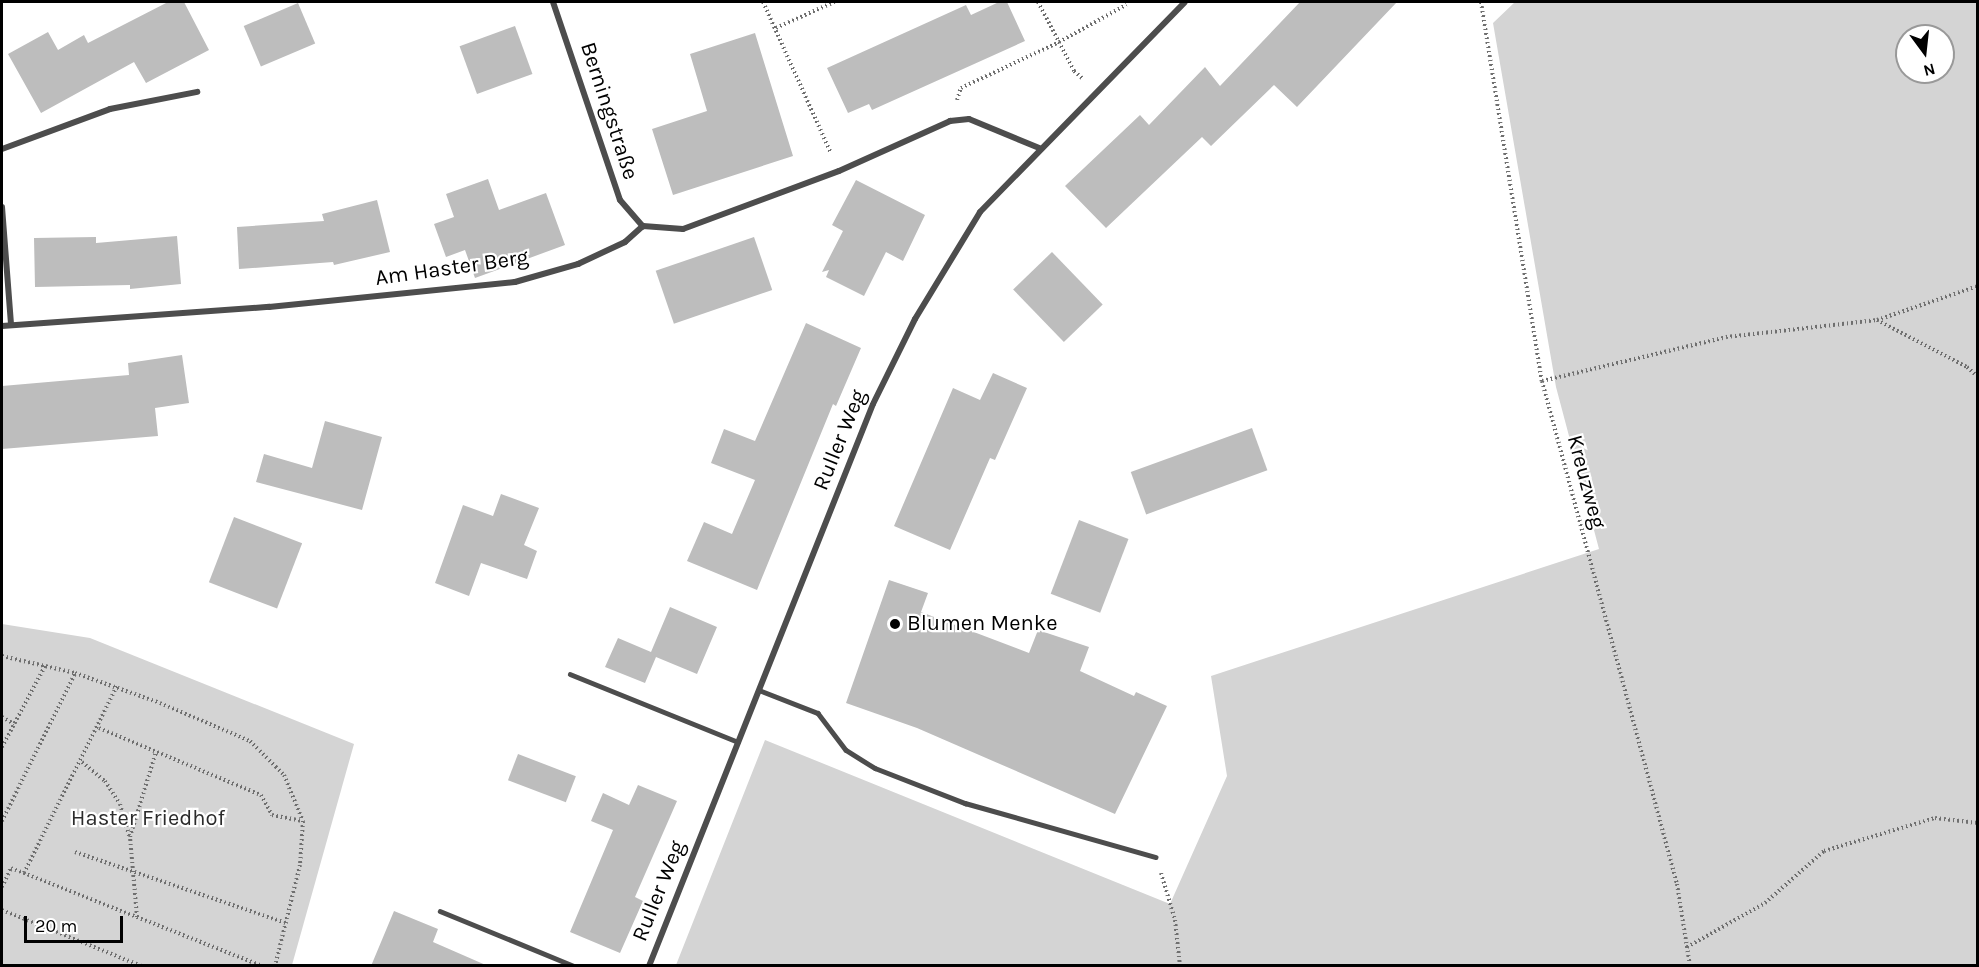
<!DOCTYPE html>
<html>
<head>
<meta charset="utf-8">
<style>
	body { margin:0 }
	#map { position:relative; width:1979px; height:967px; overflow:hidden; background:#fff; font-family:Karla,sans-serif }
	div>[style] { position:absolute }
	.green>* { inset:0; background:#d4d4d4 }
	.building>* { inset:0; background:#bdbdbd; transform-origin:0 0 }
	.path>* { height:4px; margin-top:-2px; transform-origin:0; background:repeating-linear-gradient(90deg,#6f6f6f 0 1.5px,transparent 0 4.5px) }
	.lane>* { height:4.5px; margin:-2.25px; padding:0 2.25px; transform-origin:2.25px; border-radius:2.25px; background:#4d4d4d }
	.street>* { height:6px; margin:-3px; padding:0 3px; transform-origin:3px; border-radius:3px; background:#4d4d4d }
	.dots>* { width:16px; height:16px; translate:-50% -50%; box-sizing:border-box; border:3px solid #fff; border-radius:50% }
	span { translate:-50% -50%; white-space:nowrap; text-align:center; line-height:1.15; -webkit-text-stroke:4.5px #fff; paint-order:stroke }
	.street-label { font-size:22px; color:#000 }
	.poi-label { font-size:22px; color:#000 }
	.left { translate:0 -50%; text-align:left }
	.park-label { font-size:22px; color:#2b2b2b }
	.frame { position:absolute; inset:0; border:3px solid #000; pointer-events:none }
	.north { position:absolute; left:1895px; top:24px; width:60px; height:60px; box-sizing:border-box; background:#fff; border:2px solid #999; border-radius:50%; rotate:165deg; font-size:16px; font-weight:700; line-height:24px; text-align:center; color:#000 }
	.north::after { content:''; display:block; margin:auto; width:21px; height:27px; background:#000; clip-path:polygon(50% 0,100% 100%,50% 72%,0 100%) }
	.scale { position:absolute; left:24px; top:916px; width:99px; height:27px; box-sizing:border-box; border:3px solid #000; border-top:0; padding-left:8px; font-size:18px; line-height:21px; white-space:nowrap; color:#000; -webkit-text-stroke:4px #fff; paint-order:stroke }
</style>
</head>
<body>
<div id="map">
	<div class="green">
		<i style="clip-path:polygon(evenodd,1515px 2px,1977px 2px,1977px 965px,676px 965px,765px 740px,1170px 904px,1227px 776px,1211px 676px,1599px 549px,1556px 387px,1493px 23px,1515px 2px,1907px 36px,1943px 36px,1943px 72px,1907px 72px,1907px 36px)"></i>
		<i style="clip-path:polygon(2px 624px,90px 638px,354px 744px,292px 965px,2px 965px)"></i>
	</div>
	<div class="building">
		<i style="clip-path:polygon(168px 2px,184px 2px,209px 50px,146px 83px,134px 62px,41px 113px,8px 54px,48px 32px,58px 50px,84px 35px,88px 43px)"></i>
		<i style="clip-path:polygon(999px 2px,1007px 2px,1025px 41px,872px 110px,869px 104px,848px 113px,827px 68px,966px 5px,971px 15px)"></i>
		<i style="clip-path:polygon(1300px 2px,1397px 2px,1297px 107px,1274px 85px,1211px 146px,1202px 137px,1106px 228px,1065px 186px,1140px 115px,1149px 125px,1205px 67px,1220px 86px)"></i>
		<i style="left:298px;top:3px;width:44px;height:59px;rotate:67deg"></i>
		<i style="left:515px;top:26px;width:51px;height:59px;rotate:70deg"></i>
		<i style="clip-path:polygon(755px 33px,793px 156px,673px 195px,652px 129px,707px 111px,690px 54px)"></i>
		<i style="clip-path:polygon(488px 179px,499px 210px,546px 193px,565px 245px,475px 278px,465px 250px,446px 257px,434px 224px,454px 217px,446px 194px)"></i>
		<i style="clip-path:polygon(856px 180px,925px 215px,903px 261px,886px 252px,864px 296px,826px 277px,829px 270px,822px 272px,843px 231px,832px 225px)"></i>
		<i style="clip-path:polygon(377px 200px,390px 252px,334px 265px,333px 262px,239px 269px,237px 227px,324px 221px,322px 214px)"></i>
		<i style="clip-path:polygon(177px 236px,181px 284px,130px 289px,130px 285px,35px 287px,34px 238px,96px 237px,96px 243px)"></i>
		<i style="left:754px;top:237px;width:56px;height:104px;rotate:71deg"></i>
		<i style="left:1052px;top:252px;width:73px;height:54px;rotate:46deg"></i>
		<i style="clip-path:polygon(806px 323px,861px 348px,836px 406px,833px 404px,757px 590px,687px 561px,704px 522px,732px 534px,755px 480px,711px 463px,724px 429px,755px 441px)"></i>
		<i style="clip-path:polygon(182px 355px,189px 403px,155px 408px,158px 436px,2px 449px,2px 386px,129px 375px,128px 363px)"></i>
		<i style="clip-path:polygon(993px 373px,1027px 388px,995px 460px,990px 458px,950px 550px,894px 526px,953px 388px,980px 400px)"></i>
		<i style="clip-path:polygon(325px 421px,382px 437px,362px 510px,256px 482px,264px 454px,312px 468px)"></i>
		<i style="left:1252px;top:428px;width:45px;height:129px;rotate:70deg"></i>
		<i style="clip-path:polygon(501px 494px,539px 508px,524px 545px,537px 551px,527px 579px,481px 563px,469px 596px,435px 583px,463px 505px,493px 516px)"></i>
		<i style="left:234px;top:517px;width:73px;height:70px;rotate:21deg"></i>
		<i style="left:1079px;top:520px;width:53px;height:79px;rotate:21deg"></i>
		<i style="clip-path:polygon(889px 580px,928px 593px,921px 612px,1029px 653px,1038px 630px,1089px 647px,1080px 671px,1134px 696px,1136px 692px,1167px 706px,1115px 814px,917px 728px,846px 703px)"></i>
		<i style="clip-path:polygon(670px 607px,717px 627px,697px 674px,656px 657px,645px 683px,605px 667px,618px 638px,651px 652px)"></i>
		<i style="left:518px;top:754px;width:62px;height:28px;rotate:21deg"></i>
		<i style="clip-path:polygon(638px 785px,677px 801px,635px 897px,643px 901px,620px 953px,570px 932px,613px 830px,591px 821px,603px 793px,629px 805px)"></i>
		<i style="clip-path:polygon(394px 911px,438px 929px,433px 942px,488px 966px,371px 966px)"></i>
	</div>
	<div class="path">
		<i style="left:763px;top:2px;width:166px;rotate:65.8deg"></i>
		<i style="left:1038px;top:2px;width:78px;rotate:62.4deg"></i>
		<i style="left:1074px;top:71px;width:11px;rotate:41deg"></i>
		<i style="left:1481px;top:2px;width:384px;rotate:80.9deg"></i>
		<i style="left:1542px;top:381px;width:521px;rotate:74.98deg"></i>
		<i style="left:1677px;top:884px;width:83px;rotate:81deg"></i>
		<i style="left:776px;top:28px;width:64px;rotate:-24.1deg"></i>
		<i style="left:957px;top:100px;width:13px;rotate:-72deg"></i>
		<i style="left:961px;top:88px;width:108px;rotate:-25.1deg"></i>
		<i style="left:1059px;top:42px;width:77px;rotate:-28.9deg"></i>
		<i style="left:1877px;top:320px;width:107px;rotate:-18.6deg"></i>
		<i style="left:1542px;top:381px;width:189px;rotate:-13.4deg"></i>
		<i style="left:1726px;top:337px;width:152px;rotate:-6.4deg"></i>
		<i style="left:1877px;top:320px;width:102px;rotate:27.6deg"></i>
		<i style="left:1967px;top:367px;width:15px;rotate:42deg"></i>
		<i style="left:2px;top:656px;width:75px;rotate:13.1deg"></i>
		<i style="left:75px;top:673px;width:90px;rotate:19.4deg"></i>
		<i style="left:160px;top:703px;width:98px;rotate:22.9deg"></i>
		<i style="left:250px;top:741px;width:48px;rotate:45deg"></i>
		<i style="left:284px;top:775px;width:50px;rotate:67.6deg"></i>
		<i style="left:303px;top:821px;width:44px;rotate:93.9deg"></i>
		<i style="left:300px;top:865px;width:104px;rotate:103.9deg"></i>
		<i style="left:2px;top:717px;width:14px;rotate:30deg"></i>
		<i style="left:99px;top:728px;width:175px;rotate:22.5deg"></i>
		<i style="left:261px;top:795px;width:23px;rotate:61deg"></i>
		<i style="left:272px;top:815px;width:31px;rotate:11deg"></i>
		<i style="left:2px;top:747px;width:92px;rotate:-62deg"></i>
		<i style="left:82px;top:762px;width:30px;rotate:40deg"></i>
		<i style="left:105px;top:781px;width:27px;rotate:57deg"></i>
		<i style="left:120px;top:804px;width:33px;rotate:74deg"></i>
		<i style="left:2px;top:821px;width:165px;rotate:-63.7deg"></i>
		<i style="left:75px;top:852px;width:223px;rotate:18.6deg"></i>
		<i style="left:24px;top:873px;width:209px;rotate:-63.6deg"></i>
		<i style="left:1161px;top:873px;width:49px;rotate:73.4deg"></i>
		<i style="left:1175px;top:920px;width:46px;rotate:83.8deg"></i>
		<i style="left:2px;top:887px;width:21px;rotate:-65deg"></i>
		<i style="left:11px;top:868px;width:270px;rotate:21.3deg"></i>
		<i style="left:2px;top:910px;width:150px;rotate:21.9deg"></i>
		<i style="left:137px;top:917px;width:80px;rotate:-95deg"></i>
		<i style="left:130px;top:837px;width:89px;rotate:-73deg"></i>
		<i style="left:1687px;top:947px;width:90px;rotate:-29.4deg"></i>
		<i style="left:1765px;top:903px;width:79px;rotate:-41.4deg"></i>
		<i style="left:1824px;top:851px;width:116px;rotate:-16.6deg"></i>
		<i style="left:1935px;top:818px;width:43px;rotate:6.6deg"></i>
	</div>
	<div class="lane">
		<i style="left:570px;top:674px;width:181px;rotate:22deg"></i>
		<i style="left:759px;top:690px;width:63px;rotate:21.3deg"></i>
		<i style="left:818px;top:713px;width:46px;rotate:52.9deg"></i>
		<i style="left:846px;top:750px;width:34px;rotate:32deg"></i>
		<i style="left:875px;top:768px;width:97px;rotate:21.3deg"></i>
		<i style="left:965px;top:803px;width:198px;rotate:15.8deg"></i>
		<i style="left:440px;top:911px;width:145px;rotate:22.3deg"></i>
	</div>
	<div class="street">
		<i style="left:553px;top:2px;width:209px;rotate:71.3deg"></i>
		<i style="left:620px;top:200px;width:35px;rotate:49deg"></i>
		<i style="left:2px;top:149px;width:115px;rotate:-20.3deg"></i>
		<i style="left:110px;top:109px;width:89px;rotate:-11.1deg"></i>
		<i style="left:2px;top:207px;width:118px;rotate:85.6deg"></i>
		<i style="left:2px;top:326px;width:268px;rotate:-4.1deg"></i>
		<i style="left:269px;top:307px;width:247px;rotate:-5.8deg"></i>
		<i style="left:515px;top:282px;width:66px;rotate:-15.9deg"></i>
		<i style="left:578px;top:264px;width:52px;rotate:-25.1deg"></i>
		<i style="left:625px;top:242px;width:24px;rotate:-42deg"></i>
		<i style="left:643px;top:226px;width:40px;rotate:4.3deg"></i>
		<i style="left:683px;top:229px;width:166px;rotate:-20.4deg"></i>
		<i style="left:839px;top:171px;width:122px;rotate:-24.2deg"></i>
		<i style="left:950px;top:121px;width:19px;rotate:-6deg"></i>
		<i style="left:969px;top:119px;width:76px;rotate:22.5deg"></i>
		<i style="left:649px;top:966px;width:605px;rotate:-68.27deg"></i>
		<i style="left:873px;top:404px;width:95px;rotate:-63.7deg"></i>
		<i style="left:915px;top:319px;width:125px;rotate:-58.7deg"></i>
		<i style="left:980px;top:212px;width:293px;rotate:-45.7deg"></i>
	</div>
	<div class="dots">
		<i style="left:895px;top:624px;background:#000"></i>
	</div>
	<div class="street-label">
		<span style="left:609px;top:111px;rotate:72deg">Berningstraße</span>
		<span style="left:452px;top:268px;rotate:-8deg">Am Haster Berg</span>
		<span style="left:840px;top:440px;rotate:-68deg">Ruller Weg</span>
		<span style="left:1586px;top:482px;rotate:75deg">Kreuzweg</span>
		<span style="left:659px;top:891px;rotate:-68deg">Ruller Weg</span>
	</div>
	<div class="poi-label">
		<span class="left" style="left:907px;top:624px">Blumen Menke</span>
	</div>
	<div class="park-label">
		<span style="left:148px;top:819px">Haster Friedhof</span>
	</div>
	<div class="frame"></div>
	<div class="north">N</div>
	<div class="scale">20 m</div>
</div>
</body>
</html>
